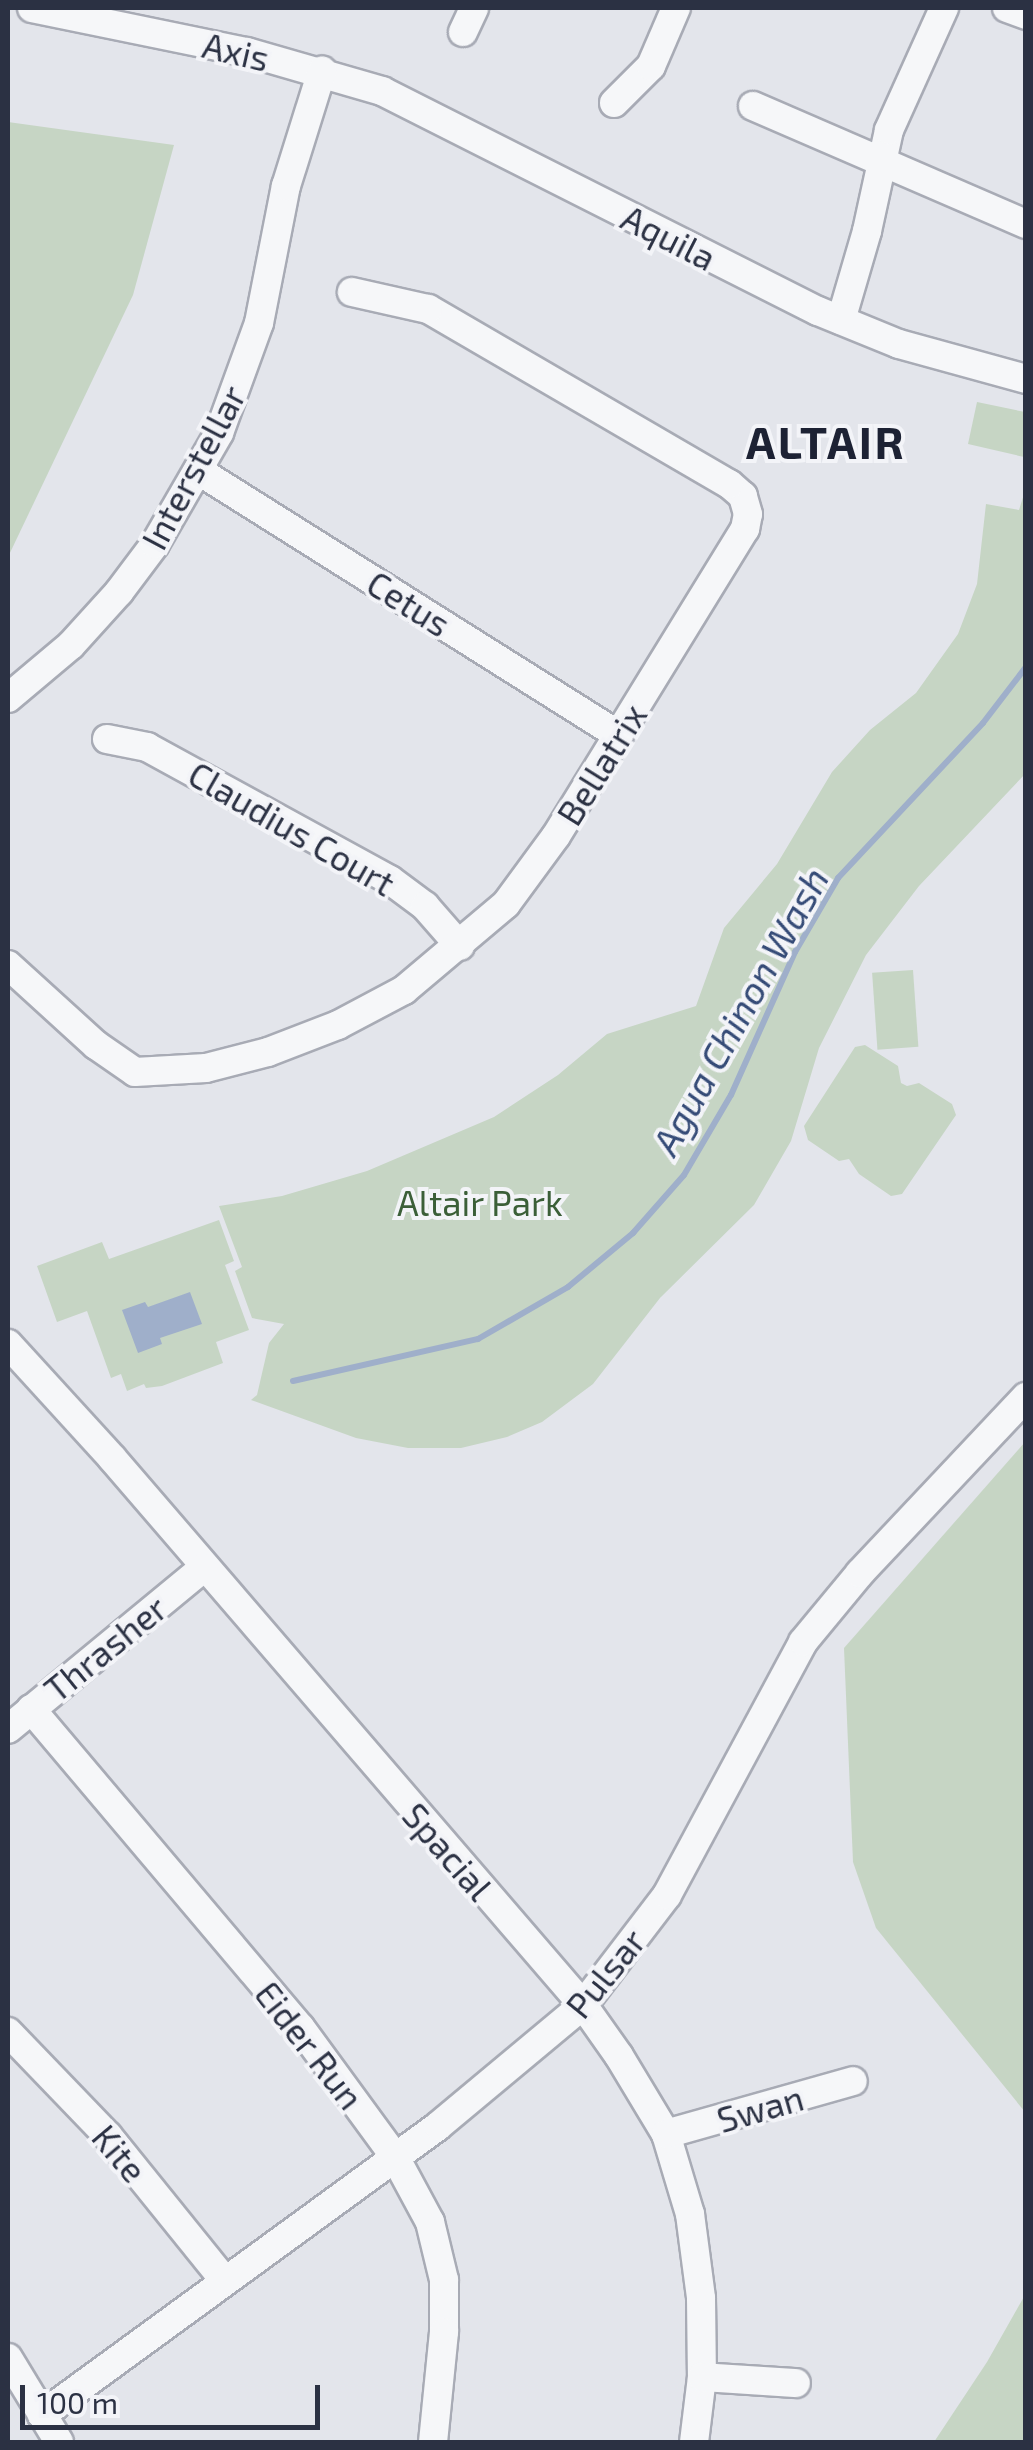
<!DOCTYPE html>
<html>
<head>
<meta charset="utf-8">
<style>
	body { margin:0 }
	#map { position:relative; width:1033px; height:2450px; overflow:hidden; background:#e3e5eb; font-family:"Exo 2",sans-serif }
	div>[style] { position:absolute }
	.green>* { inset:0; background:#c6d5c4; transform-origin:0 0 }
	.water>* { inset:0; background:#9fafca }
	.stream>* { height:6px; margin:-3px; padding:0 3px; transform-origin:3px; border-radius:3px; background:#9fafca }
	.roads { filter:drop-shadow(2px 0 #a8abb5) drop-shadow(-2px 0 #a8abb5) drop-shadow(0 2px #a8abb5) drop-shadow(0 -2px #a8abb5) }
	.minor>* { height:28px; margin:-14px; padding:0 14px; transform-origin:14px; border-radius:14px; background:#f6f7f9 }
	span { translate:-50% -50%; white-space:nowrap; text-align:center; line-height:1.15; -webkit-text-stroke:8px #f3f4f8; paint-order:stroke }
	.street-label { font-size:35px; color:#2b3143 }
	.park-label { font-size:35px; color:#3b5f38 }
	.water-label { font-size:38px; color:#354b77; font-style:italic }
	.district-label { font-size:45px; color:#1d2234; font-weight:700; letter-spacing:2.5px }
	.frame { position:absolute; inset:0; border:10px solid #2b3143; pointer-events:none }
	.scale { position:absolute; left:20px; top:2385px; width:300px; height:45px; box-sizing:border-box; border:5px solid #2b3143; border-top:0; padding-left:12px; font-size:30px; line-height:35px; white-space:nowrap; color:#2b3143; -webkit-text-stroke:8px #f3f4f8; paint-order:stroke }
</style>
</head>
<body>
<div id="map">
	<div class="green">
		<i style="clip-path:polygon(8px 122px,174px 145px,133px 295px,8px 557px)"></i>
		<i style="clip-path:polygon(977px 402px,1025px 412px,1024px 457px,968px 444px)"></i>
		<i style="clip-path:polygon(1025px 491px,1025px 774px,919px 886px,866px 955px,819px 1048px,791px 1141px,754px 1205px,660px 1298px,593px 1384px,542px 1422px,507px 1437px,461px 1448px,408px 1448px,356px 1438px,251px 1400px,257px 1395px,269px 1343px,284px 1324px,252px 1318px,235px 1271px,242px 1267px,219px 1206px,282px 1196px,367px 1171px,494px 1117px,558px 1075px,607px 1034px,696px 1006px,724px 928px,777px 864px,832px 772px,870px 730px,916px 693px,958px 634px,977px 584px,986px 504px,1019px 510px)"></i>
		<i style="left:913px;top:970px;width:77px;height:41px;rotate:86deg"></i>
		<i style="clip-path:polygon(865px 1045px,898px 1066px,901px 1083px,907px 1086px,919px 1083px,952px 1104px,956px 1115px,902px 1194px,891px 1196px,859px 1174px,849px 1159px,839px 1161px,808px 1140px,804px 1126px,855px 1047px)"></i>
		<i style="clip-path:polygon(219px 1220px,234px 1261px,225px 1265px,249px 1330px,216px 1342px,223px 1363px,162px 1386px,146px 1388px,144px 1384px,127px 1391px,121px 1374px,111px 1378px,87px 1311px,57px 1322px,37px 1266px,102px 1242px,109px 1259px)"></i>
		<i style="clip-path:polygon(1025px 1442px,1025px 2112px,876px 1928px,853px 1862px,844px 1648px)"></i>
		<i style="clip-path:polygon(1025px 2295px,1025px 2442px,934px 2442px,987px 2362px)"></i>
	</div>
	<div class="water">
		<i style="clip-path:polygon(190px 1292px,202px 1324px,160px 1338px,162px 1344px,138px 1353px,122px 1310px,145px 1302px,148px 1307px)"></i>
	</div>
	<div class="stream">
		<i style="left:293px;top:1381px;width:190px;rotate:-12.8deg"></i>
		<i style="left:478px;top:1339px;width:104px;rotate:-30deg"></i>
		<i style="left:568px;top:1287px;width:85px;rotate:-39.7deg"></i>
		<i style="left:633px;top:1233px;width:77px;rotate:-48.7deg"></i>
		<i style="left:684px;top:1175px;width:93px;rotate:-59.6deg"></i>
		<i style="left:731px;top:1095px;width:157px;rotate:-65.9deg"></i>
		<i style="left:795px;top:952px;width:86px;rotate:-59.8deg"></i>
		<i style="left:838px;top:878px;width:212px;rotate:-46.9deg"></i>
		<i style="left:983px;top:723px;width:71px;rotate:-52.5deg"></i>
	</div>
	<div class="roads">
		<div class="minor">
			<i style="left:32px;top:8px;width:219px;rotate:11.6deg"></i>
			<i style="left:247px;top:52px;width:141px;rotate:16.1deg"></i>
			<i style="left:382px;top:91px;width:488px;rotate:26.8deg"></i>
			<i style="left:818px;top:311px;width:87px;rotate:22.2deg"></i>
			<i style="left:899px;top:344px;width:132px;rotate:15.4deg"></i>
			<i style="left:1007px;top:8px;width:20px;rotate:20deg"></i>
			<i style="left:463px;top:32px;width:26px;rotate:-65deg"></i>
			<i style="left:614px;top:103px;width:52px;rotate:-45deg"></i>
			<i style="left:651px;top:66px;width:63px;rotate:-66.7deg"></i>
			<i style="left:753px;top:106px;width:297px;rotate:23.4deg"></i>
			<i style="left:841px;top:320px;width:93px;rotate:-73.7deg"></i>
			<i style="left:867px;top:231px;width:103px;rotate:-77.7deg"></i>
			<i style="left:889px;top:130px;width:134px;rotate:-65.7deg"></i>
			<i style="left:199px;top:471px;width:496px;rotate:32.2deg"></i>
			<i style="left:8px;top:698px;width:82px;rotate:-40.1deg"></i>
			<i style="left:71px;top:645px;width:72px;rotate:-47.8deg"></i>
			<i style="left:119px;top:592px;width:60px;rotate:-53.1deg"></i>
			<i style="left:155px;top:544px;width:128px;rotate:-60deg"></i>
			<i style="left:219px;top:433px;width:117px;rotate:-70deg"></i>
			<i style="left:259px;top:323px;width:140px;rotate:-78.9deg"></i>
			<i style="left:286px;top:186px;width:121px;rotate:-72.6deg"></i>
			<i style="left:107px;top:739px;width:41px;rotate:11.3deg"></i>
			<i style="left:147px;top:747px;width:277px;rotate:28.7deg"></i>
			<i style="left:390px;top:880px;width:44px;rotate:36.6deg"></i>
			<i style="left:425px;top:906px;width:53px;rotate:48.8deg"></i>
			<i style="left:8px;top:965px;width:119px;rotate:42.3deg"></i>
			<i style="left:96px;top:1045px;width:47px;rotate:34.7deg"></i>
			<i style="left:135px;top:1072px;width:71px;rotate:-3.2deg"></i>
			<i style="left:206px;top:1068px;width:64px;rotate:-14.5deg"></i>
			<i style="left:268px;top:1052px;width:75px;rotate:-21.1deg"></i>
			<i style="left:338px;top:1025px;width:75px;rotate:-27.9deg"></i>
			<i style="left:404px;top:990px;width:133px;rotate:-40.1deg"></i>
			<i style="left:506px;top:904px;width:84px;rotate:-53.7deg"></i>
			<i style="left:556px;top:836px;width:361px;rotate:-58.4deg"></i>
			<i style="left:745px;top:529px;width:15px;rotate:-79deg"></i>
			<i style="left:748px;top:514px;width:19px;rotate:-106deg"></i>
			<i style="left:743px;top:496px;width:18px;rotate:-139deg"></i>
			<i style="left:729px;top:484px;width:348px;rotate:-149.8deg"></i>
			<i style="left:428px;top:309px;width:78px;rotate:-167.4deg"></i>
			<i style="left:8px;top:1344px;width:154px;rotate:47.6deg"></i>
			<i style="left:112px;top:1458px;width:722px;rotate:49.27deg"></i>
			<i style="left:583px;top:2005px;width:62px;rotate:54.8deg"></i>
			<i style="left:619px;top:2056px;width:91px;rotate:58.9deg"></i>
			<i style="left:666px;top:2134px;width:84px;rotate:73.3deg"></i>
			<i style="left:690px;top:2214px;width:85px;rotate:82.5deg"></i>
			<i style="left:701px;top:2298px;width:79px;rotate:89.3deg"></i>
			<i style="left:702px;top:2377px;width:65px;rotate:97deg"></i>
			<i style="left:31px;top:1709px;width:417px;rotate:49.8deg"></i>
			<i style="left:300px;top:2027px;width:161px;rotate:53.8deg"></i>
			<i style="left:395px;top:2157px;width:74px;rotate:61.7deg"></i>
			<i style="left:430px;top:2222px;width:60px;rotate:76.4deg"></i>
			<i style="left:444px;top:2280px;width:52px;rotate:90deg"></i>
			<i style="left:444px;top:2332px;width:111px;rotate:95.7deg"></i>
			<i style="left:8px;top:1729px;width:253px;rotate:-39.5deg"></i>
			<i style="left:8px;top:2032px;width:144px;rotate:46.1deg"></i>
			<i style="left:108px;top:2136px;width:186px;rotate:51.1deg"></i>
			<i style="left:666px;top:2134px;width:194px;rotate:-15.8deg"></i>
			<i style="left:8px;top:2358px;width:98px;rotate:58.7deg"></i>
			<i style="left:702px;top:2377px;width:94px;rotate:3.7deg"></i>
			<i style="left:42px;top:2415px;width:490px;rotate:-36.1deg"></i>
			<i style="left:438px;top:2126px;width:189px;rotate:-39.8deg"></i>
			<i style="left:583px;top:2005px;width:138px;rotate:-52.6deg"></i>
			<i style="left:667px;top:1895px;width:287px;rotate:-61.7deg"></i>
			<i style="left:803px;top:1642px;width:89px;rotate:-50.4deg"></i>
			<i style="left:860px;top:1573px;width:242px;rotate:-46.7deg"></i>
		</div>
	</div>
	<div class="street-label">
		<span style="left:236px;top:51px;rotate:13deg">Axis</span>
		<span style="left:669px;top:237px;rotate:27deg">Aquila</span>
		<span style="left:193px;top:467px;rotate:-62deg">Interstellar</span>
		<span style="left:409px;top:603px;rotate:32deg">Cetus</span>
		<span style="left:601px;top:764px;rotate:-58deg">Bellatrix</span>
		<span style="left:292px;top:828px;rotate:30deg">Claudius Court</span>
		<span style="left:105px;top:1648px;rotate:-39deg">Thrasher</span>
		<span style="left:448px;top:1851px;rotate:49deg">Spacial</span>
		<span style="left:605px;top:1973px;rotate:-51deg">Pulsar</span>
		<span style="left:310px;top:2045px;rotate:52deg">Eider Run</span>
		<span style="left:760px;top:2108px;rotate:-16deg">Swan</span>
		<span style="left:120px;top:2153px;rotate:50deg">Kite</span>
	</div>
	<div class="park-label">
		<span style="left:480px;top:1202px">Altair Park</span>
	</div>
	<div class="water-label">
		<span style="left:740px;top:1011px;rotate:-61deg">Agua Chinon Wash</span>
	</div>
	<div class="district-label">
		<span style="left:826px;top:442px">ALTAIR</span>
	</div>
	<div class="frame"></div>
	<div class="scale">100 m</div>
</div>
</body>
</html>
